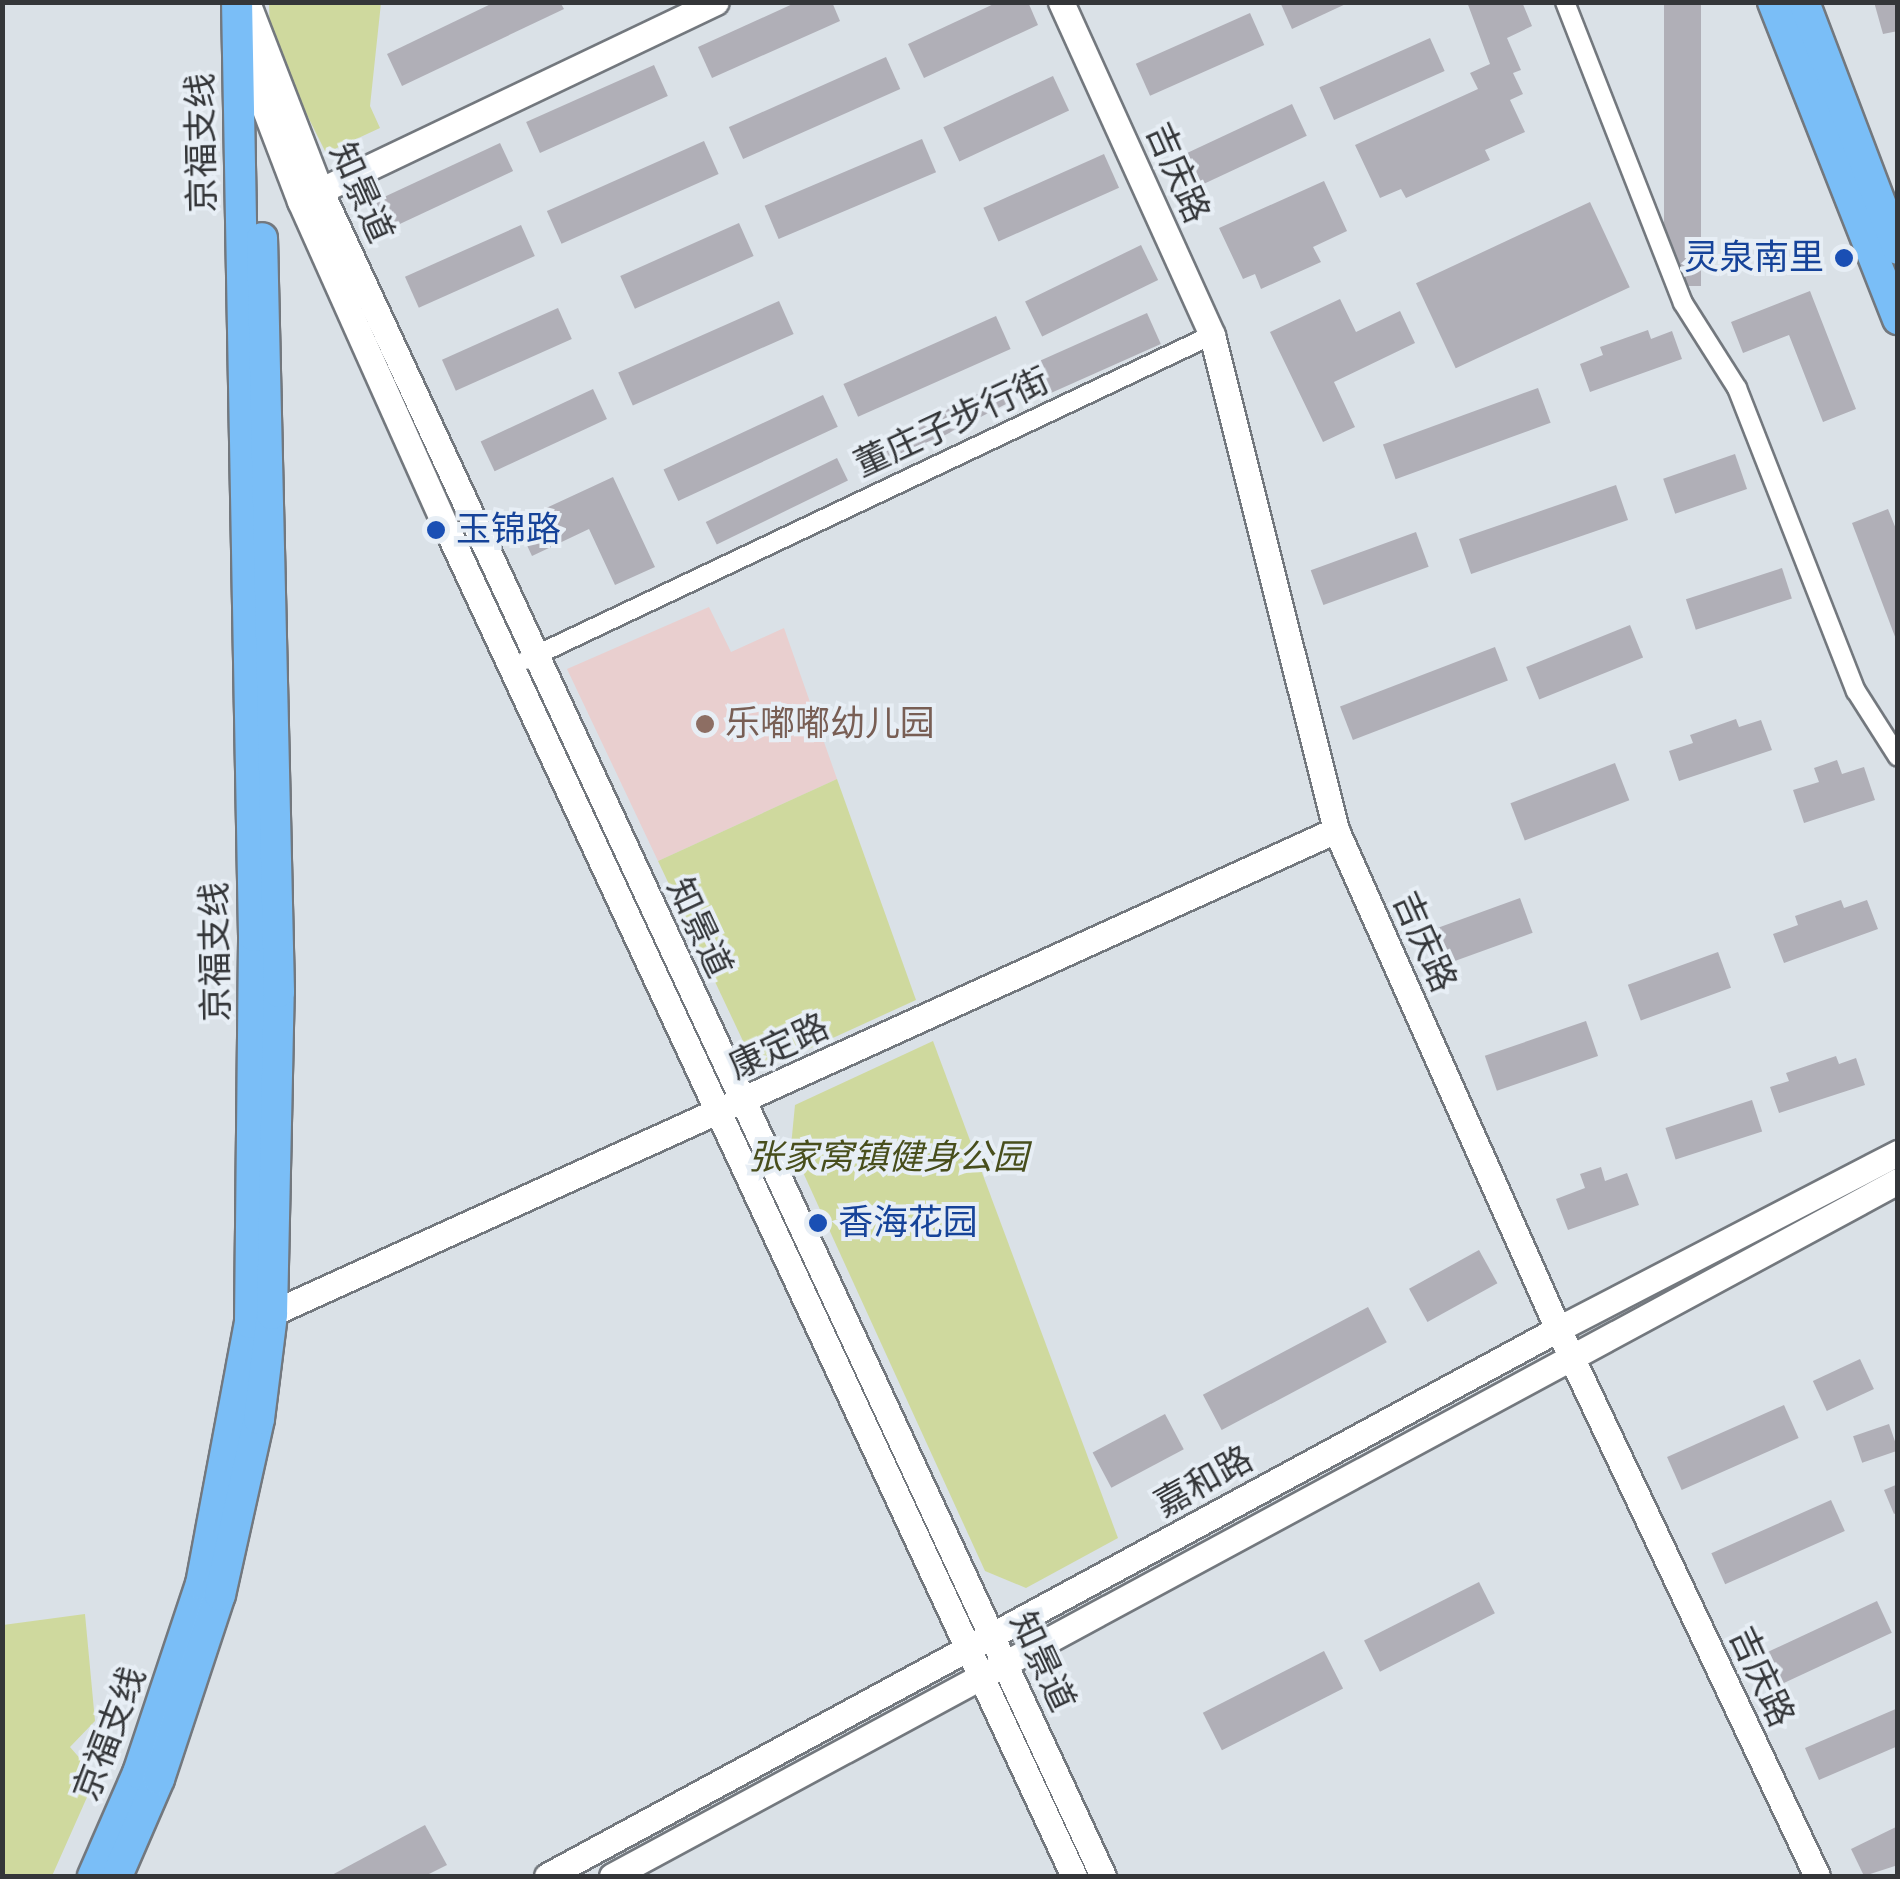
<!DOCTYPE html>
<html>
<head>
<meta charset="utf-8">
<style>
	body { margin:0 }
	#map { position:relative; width:1900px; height:1879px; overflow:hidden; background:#dae1e7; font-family:"Times New Roman","Noto Sans SC",serif }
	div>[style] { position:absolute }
	.education>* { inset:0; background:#e9cfcf }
	.green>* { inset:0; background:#cfd99e }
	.building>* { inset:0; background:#b0afb7; transform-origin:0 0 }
	.roads { filter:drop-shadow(2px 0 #73787e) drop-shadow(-2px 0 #73787e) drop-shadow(0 2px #73787e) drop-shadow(0 -2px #73787e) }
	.street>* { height:18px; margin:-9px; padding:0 9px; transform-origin:9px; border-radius:9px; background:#fff }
	.secondary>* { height:25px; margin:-12.5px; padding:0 12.5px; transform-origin:12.5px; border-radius:12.5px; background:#fff }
	.primary>* { height:30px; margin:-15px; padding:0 15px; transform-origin:15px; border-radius:15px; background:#7abef7 }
	.dots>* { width:28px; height:28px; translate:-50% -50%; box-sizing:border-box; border:5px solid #e7eef5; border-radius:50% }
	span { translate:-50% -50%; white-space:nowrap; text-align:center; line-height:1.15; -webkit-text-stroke:8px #e7eef5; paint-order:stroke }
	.street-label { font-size:35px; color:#343639 }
	.transit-label { font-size:35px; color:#164399 }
	.right { translate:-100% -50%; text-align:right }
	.left { translate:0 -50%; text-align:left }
	.education-label { font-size:35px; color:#785e54 }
	.park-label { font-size:35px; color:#484e1c; font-style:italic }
	.frame { position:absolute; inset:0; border:5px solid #343639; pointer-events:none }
</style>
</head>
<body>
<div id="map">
	<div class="education">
		<i style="clip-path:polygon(709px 607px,731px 652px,784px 628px,837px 779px,658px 861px,567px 669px)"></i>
	</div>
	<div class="green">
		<i style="clip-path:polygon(269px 3px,381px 3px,370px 106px,380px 128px,326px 153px,270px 41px)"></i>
		<i style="clip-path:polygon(837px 779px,916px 1000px,778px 1063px,751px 1058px,658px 861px)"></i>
		<i style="clip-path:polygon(933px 1041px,1118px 1538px,1026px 1588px,985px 1571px,791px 1146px,795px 1105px)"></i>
		<i style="clip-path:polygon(85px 1614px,95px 1721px,70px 1747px,96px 1777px,52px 1876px,3px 1876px,3px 1625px)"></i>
	</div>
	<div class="building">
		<i style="clip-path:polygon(495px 2px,560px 2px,564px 9px,402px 86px,387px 54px)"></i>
		<i style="clip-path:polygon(797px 2px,832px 2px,840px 21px,712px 78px,698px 47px)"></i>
		<i style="clip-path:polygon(998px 2px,1028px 2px,1038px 25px,924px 78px,908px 44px)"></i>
		<i style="clip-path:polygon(1280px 2px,1350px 2px,1292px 29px)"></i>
		<i style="clip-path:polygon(1467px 2px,1522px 2px,1532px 26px,1507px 38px,1521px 70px,1513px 73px,1523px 94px,1510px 100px,1525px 132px,1485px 150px,1490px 160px,1406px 198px,1401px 189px,1380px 198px,1355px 145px,1478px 89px,1470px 73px,1490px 64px)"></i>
		<i style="left:1664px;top:2px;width:37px;height:284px"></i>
		<i style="clip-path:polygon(1874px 2px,1898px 2px,1898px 31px,1883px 34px)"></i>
		<i style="left:1250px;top:13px;width:35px;height:125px;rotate:66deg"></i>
		<i style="left:1430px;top:38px;width:36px;height:121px;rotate:66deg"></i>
		<i style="left:886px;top:57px;width:35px;height:172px;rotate:66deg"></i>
		<i style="left:654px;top:65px;width:34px;height:140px;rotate:66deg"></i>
		<i style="left:1053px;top:76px;width:38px;height:121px;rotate:65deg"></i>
		<i style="left:1292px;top:104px;width:35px;height:124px;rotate:65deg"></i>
		<i style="left:922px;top:139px;width:36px;height:171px;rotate:67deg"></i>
		<i style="left:704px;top:141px;width:36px;height:172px;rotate:66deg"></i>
		<i style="left:500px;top:143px;width:31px;height:138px;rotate:65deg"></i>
		<i style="left:1104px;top:154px;width:37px;height:132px;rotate:66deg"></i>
		<i style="clip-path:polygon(1324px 181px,1347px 231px,1313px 247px,1321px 262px,1261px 289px,1255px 274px,1243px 279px,1219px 228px)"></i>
		<i style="left:1590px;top:202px;width:94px;height:192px;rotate:65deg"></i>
		<i style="left:739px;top:223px;width:36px;height:130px;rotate:66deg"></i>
		<i style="left:521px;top:225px;width:34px;height:127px;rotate:66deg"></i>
		<i style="left:1141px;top:245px;width:39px;height:129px;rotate:64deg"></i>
		<i style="clip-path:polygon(1810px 291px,1856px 409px,1823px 422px,1789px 335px,1743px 353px,1731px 322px)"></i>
		<i style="clip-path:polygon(1340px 299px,1356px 332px,1400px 311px,1415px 343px,1334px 382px,1355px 427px,1323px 442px,1270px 332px)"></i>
		<i style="left:779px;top:301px;width:36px;height:176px;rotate:66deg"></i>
		<i style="left:558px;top:308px;width:34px;height:127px;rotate:66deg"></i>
		<i style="left:1147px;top:313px;width:34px;height:124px;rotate:66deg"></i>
		<i style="left:996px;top:316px;width:36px;height:167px;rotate:66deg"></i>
		<i style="clip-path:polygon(1648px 330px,1651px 339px,1672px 331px,1682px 359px,1590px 392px,1580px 364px,1603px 355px,1600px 347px)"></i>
		<i style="left:1001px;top:382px;width:22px;height:147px;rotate:63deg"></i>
		<i style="left:1538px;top:388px;width:37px;height:165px;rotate:70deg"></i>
		<i style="left:593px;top:389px;width:33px;height:124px;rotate:65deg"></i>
		<i style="left:823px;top:395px;width:35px;height:176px;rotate:65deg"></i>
		<i style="left:1735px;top:454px;width:37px;height:76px;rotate:71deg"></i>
		<i style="left:837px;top:458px;width:25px;height:146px;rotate:64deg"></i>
		<i style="clip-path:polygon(613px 477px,655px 567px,615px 585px,589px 529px,532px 556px,516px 522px)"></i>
		<i style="left:1616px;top:485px;width:37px;height:166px;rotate:71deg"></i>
		<i style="clip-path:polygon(1888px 509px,1898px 534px,1897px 642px,1852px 523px)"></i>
		<i style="left:1416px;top:532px;width:37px;height:112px;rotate:70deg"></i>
		<i style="left:1782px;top:568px;width:32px;height:101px;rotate:72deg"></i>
		<i style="left:1630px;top:625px;width:35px;height:112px;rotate:68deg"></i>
		<i style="left:1495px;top:647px;width:36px;height:166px;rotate:69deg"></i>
		<i style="clip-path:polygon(1736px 719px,1739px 727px,1761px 720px,1772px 750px,1679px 781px,1669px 751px,1693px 743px,1690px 735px)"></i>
		<i style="clip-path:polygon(1837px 760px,1842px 774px,1864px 767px,1875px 800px,1804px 823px,1793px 790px,1819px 782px,1814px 768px)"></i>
		<i style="left:1615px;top:763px;width:40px;height:112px;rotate:69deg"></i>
		<i style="left:1520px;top:898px;width:37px;height:96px;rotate:70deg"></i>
		<i style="clip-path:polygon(1841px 900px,1844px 908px,1867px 900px,1878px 929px,1784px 963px,1773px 934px,1798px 925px,1795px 916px)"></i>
		<i style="left:1718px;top:952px;width:38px;height:96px;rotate:70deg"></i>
		<i style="left:1586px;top:1021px;width:37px;height:107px;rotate:71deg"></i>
		<i style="clip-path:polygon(1836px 1056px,1839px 1064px,1856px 1058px,1865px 1085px,1779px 1113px,1770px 1087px,1789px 1081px,1786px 1073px)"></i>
		<i style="left:1752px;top:1100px;width:33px;height:91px;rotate:72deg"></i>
		<i style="clip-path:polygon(1601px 1167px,1605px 1181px,1627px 1173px,1639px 1205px,1568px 1230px,1556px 1199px,1585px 1188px,1580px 1174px)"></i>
		<i style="left:1479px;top:1250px;width:38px;height:80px;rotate:61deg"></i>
		<i style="left:1368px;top:1307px;width:40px;height:187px;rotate:62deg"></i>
		<i style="left:1860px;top:1359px;width:33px;height:52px;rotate:65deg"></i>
		<i style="left:1784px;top:1405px;width:36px;height:128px;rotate:66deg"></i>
		<i style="left:1165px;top:1414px;width:40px;height:82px;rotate:62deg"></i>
		<i style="left:1889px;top:1424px;width:28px;height:38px;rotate:71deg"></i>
		<i style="clip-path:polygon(1898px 1484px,1898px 1512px,1894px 1514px,1884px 1490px)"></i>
		<i style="left:1831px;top:1500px;width:34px;height:131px;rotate:66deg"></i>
		<i style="left:1479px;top:1582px;width:35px;height:129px;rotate:63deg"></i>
		<i style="left:1877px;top:1601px;width:35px;height:126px;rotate:65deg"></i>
		<i style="left:1324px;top:1651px;width:42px;height:136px;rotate:63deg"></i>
		<i style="clip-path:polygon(1898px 1708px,1898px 1746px,1819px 1780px,1805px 1748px)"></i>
		<i style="clip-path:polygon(425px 1825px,447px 1865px,425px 1876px,330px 1876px)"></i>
		<i style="clip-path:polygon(1898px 1826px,1898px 1865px,1864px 1876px,1851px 1849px)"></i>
	</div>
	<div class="roads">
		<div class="street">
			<i style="left:1565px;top:2px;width:323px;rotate:68.6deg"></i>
			<i style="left:1683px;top:303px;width:101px;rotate:57.6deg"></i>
			<i style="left:1737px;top:388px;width:326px;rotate:68.6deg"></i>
			<i style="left:1856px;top:691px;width:78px;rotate:57.5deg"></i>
			<i style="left:526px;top:660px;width:759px;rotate:-25.35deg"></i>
		</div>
		<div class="secondary">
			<i style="left:247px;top:2px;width:202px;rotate:68.8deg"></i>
			<i style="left:320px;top:190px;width:1859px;rotate:65.09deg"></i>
			<i style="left:1061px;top:2px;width:366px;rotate:65.6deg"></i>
			<i style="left:1212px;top:335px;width:510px;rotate:75.94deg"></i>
			<i style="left:1336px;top:830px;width:546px;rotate:66.02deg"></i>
			<i style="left:1558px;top:1329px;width:605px;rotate:64.66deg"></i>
			<i style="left:243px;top:52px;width:160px;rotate:69.1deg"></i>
			<i style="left:300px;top:201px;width:357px;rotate:65.9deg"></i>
			<i style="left:446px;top:527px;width:1488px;rotate:65.04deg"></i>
			<i style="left:305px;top:198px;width:455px;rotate:-25.5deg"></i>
			<i style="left:259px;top:1319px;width:1183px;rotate:-24.42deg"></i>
			<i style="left:547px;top:1876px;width:1149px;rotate:-28.42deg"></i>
			<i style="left:1558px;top:1329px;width:383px;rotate:-27.4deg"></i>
			<i style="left:612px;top:1876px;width:1462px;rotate:-28.39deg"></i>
		</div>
		<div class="primary">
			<i style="left:1773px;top:2px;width:341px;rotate:68.5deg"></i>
			<i style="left:1804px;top:2px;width:264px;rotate:69.2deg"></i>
			<i style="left:93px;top:1876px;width:112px;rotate:-66.4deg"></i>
			<i style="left:138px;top:1773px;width:199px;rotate:-71.6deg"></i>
			<i style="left:201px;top:1584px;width:266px;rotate:-79.4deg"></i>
			<i style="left:250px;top:1323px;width:387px;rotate:-89.4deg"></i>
			<i style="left:254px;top:936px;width:934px;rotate:-91.04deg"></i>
			<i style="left:117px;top:1876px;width:106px;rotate:-66.6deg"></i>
			<i style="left:159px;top:1779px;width:194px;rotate:-71.7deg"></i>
			<i style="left:220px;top:1595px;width:180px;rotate:-77.5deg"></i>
			<i style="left:259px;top:1419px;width:106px;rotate:-82.9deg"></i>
			<i style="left:272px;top:1314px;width:322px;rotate:-88.8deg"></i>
			<i style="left:279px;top:992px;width:754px;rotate:-91.29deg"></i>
		</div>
	</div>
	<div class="dots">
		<i style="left:1844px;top:258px;background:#1a4fb4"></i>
		<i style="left:436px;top:530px;background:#1a4fb4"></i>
		<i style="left:705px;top:724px;background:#8d6e63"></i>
		<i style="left:818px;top:1223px;background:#1a4fb4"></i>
	</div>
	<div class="street-label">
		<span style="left:202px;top:143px;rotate:-91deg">京福支线</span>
		<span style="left:1177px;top:173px;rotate:66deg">吉庆路</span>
		<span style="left:361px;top:193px;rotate:66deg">知景道</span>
		<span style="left:952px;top:423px;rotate:-25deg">董庄子步行街</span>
		<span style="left:699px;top:928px;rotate:65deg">知景道</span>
		<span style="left:1424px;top:942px;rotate:66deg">吉庆路</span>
		<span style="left:216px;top:952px;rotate:-91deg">京福支线</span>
		<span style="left:779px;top:1047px;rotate:-25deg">康定路</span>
		<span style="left:1204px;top:1482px;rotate:-29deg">嘉和路</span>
		<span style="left:1042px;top:1662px;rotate:65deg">知景道</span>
		<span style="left:1761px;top:1677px;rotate:65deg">吉庆路</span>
		<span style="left:110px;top:1734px;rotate:-69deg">京福支线</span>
	</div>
	<div class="transit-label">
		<span class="right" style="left:1824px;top:258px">灵泉南里</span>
		<span class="left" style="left:456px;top:530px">玉锦路</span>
		<span class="left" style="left:838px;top:1223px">香海花园</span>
	</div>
	<div class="education-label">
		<span class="left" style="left:725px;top:724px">乐嘟嘟幼儿园</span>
	</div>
	<div class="park-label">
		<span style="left:888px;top:1158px">张家窝镇健身公园</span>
	</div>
	<div class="frame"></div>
</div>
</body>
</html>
